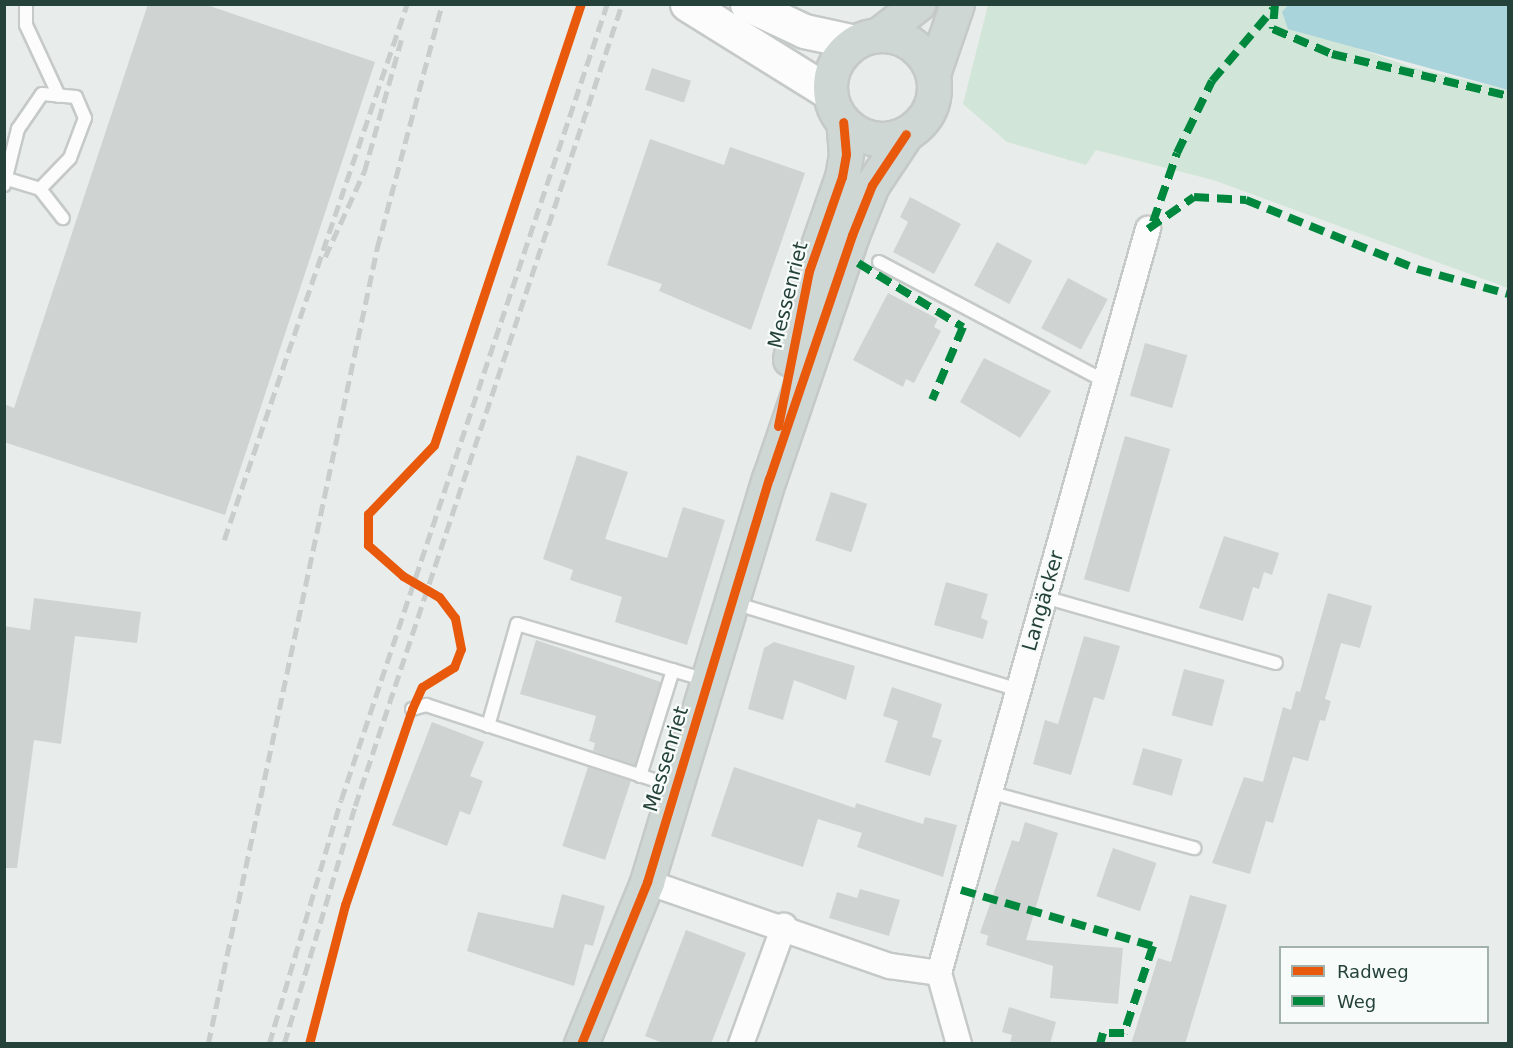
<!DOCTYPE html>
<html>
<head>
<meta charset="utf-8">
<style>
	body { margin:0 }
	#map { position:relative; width:1513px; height:1048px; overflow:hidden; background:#e8edeb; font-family:"DejaVu Sans",sans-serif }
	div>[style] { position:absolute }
	.green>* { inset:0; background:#d1e6d8 }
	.water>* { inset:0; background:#a9d4db }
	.building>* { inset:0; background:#cfd4d2; transform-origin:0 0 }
	.roads { filter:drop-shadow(2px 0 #c5cac8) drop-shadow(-2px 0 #c5cac8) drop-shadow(0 2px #c5cac8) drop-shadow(0 -2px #c5cac8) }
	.lane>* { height:12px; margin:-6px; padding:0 6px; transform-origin:6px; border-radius:6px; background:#fcfcfc }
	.street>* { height:24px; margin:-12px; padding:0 12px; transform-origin:12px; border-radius:12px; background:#fcfcfc }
	.secondary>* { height:33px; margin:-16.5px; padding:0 16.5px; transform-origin:16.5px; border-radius:16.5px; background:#fcfcfc }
	.primary>* { height:33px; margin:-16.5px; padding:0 16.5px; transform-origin:16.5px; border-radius:16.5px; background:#cfd7d5 }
	.primary>.ring { margin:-16.5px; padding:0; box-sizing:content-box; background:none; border:33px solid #cfd7d5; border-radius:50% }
	.rail>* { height:4.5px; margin-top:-2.25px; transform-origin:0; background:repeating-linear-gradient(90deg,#c9cdcc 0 12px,transparent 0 18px) }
	.quiet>* { height:8px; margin-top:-4px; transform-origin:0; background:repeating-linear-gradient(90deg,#00873e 0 15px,transparent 0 23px) }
	.cycleway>* { height:9px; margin:-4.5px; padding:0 4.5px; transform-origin:4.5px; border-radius:4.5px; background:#e8590c }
	span { translate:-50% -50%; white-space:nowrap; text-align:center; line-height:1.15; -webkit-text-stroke:4.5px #f7fbf9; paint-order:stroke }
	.street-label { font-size:20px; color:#24423a }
	.frame { position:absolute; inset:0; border:6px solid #24423a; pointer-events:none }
	.legend { position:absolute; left:1279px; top:946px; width:210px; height:78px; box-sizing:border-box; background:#f7fbf9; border:2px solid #a3b1ad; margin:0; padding:8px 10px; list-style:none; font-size:18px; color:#24423a }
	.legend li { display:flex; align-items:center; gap:12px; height:30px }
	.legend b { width:30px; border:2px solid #a3b1ad }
</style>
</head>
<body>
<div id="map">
	<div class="green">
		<i style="clip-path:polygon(988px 5px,1296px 5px,1314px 33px,1411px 67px,1508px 90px,1508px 288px,1213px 180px,1096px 150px,1086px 165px,1007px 142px,963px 104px)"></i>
	</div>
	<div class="water">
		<i style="clip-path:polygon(1289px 4px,1508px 5px,1508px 90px,1288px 29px,1282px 12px)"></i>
	</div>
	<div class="building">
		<i style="clip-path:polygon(148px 4px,204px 4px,375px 62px,225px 515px,4px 442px,4px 404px,14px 408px)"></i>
		<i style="left:652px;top:68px;width:41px;height:23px;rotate:18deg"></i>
		<i style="clip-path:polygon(650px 139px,724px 165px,730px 147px,805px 173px,751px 330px,659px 291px,662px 284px,607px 265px)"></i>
		<i style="clip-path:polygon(910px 197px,961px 224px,934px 274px,893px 252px,908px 222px,900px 217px)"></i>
		<i style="left:997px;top:242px;width:40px;height:49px;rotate:28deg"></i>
		<i style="left:1068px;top:278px;width:45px;height:57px;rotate:28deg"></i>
		<i style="clip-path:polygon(888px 293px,938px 319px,934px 327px,941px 331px,914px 383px,906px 379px,903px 387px,853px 360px)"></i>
		<i style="left:1145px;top:343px;width:44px;height:55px;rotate:16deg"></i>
		<i style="clip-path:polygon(984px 358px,1051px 391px,1020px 438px,960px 402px)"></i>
		<i style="left:1125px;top:436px;width:47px;height:149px;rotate:16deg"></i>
		<i style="clip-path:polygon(577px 455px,628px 472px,605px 539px,667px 558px,683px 507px,725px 520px,687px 645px,615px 622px,622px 597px,570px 580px,573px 570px,543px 559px)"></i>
		<i style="left:831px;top:492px;width:38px;height:51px;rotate:18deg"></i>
		<i style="clip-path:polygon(1224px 536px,1279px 553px,1272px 575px,1264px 572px,1259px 589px,1253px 587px,1243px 621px,1199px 608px)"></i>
		<i style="clip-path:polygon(946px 582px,988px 594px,981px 618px,988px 621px,983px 639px,934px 625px)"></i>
		<i style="clip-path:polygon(1328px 593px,1372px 606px,1360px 648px,1341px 643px,1325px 699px,1331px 701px,1325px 721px,1320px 720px,1308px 761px,1293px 757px,1273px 823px,1266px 821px,1250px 874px,1212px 863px,1244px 777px,1263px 782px,1283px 707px,1291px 710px,1296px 691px,1300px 692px)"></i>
		<i style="clip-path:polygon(34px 598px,141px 612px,137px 643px,75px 636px,61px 744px,34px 740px,17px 868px,4px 868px,4px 626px,30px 630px)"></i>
		<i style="clip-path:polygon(1084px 636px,1120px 646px,1104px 700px,1094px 697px,1071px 775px,1033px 764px,1045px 720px,1058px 724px)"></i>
		<i style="clip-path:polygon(536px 640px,661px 682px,635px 765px,593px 751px,595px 743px,589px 741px,596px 716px,520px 694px)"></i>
		<i style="clip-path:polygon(774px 642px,855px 666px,846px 700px,794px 680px,783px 720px,748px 709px,764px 648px)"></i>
		<i style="left:1184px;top:669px;width:42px;height:48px;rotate:15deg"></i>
		<i style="clip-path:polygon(892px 687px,942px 704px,932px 737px,942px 740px,930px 776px,885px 762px,898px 721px,883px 716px)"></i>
		<i style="clip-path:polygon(432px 722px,484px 742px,470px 776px,483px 781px,470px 815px,460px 811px,447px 846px,392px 825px)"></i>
		<i style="left:1143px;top:748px;width:41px;height:38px;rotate:16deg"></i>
		<i style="left:588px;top:767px;width:45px;height:83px;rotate:18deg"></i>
		<i style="clip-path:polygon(734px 767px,855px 808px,856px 803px,923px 824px,925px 817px,957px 825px,943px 877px,857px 847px,862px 833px,818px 819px,803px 867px,711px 836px)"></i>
		<i style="clip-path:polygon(1025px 822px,1058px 833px,1026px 940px,1123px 948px,1118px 1004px,1050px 998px,1053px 966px,986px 945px,988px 936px,992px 937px,980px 933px,1012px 840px,1019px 842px)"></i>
		<i style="left:1113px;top:848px;width:46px;height:51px;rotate:19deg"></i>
		<i style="clip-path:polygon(860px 889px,900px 900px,889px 936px,829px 918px,837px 892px,857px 898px)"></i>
		<i style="clip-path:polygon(562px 894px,605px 906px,593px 946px,585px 944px,574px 986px,467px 951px,478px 912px,553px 928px)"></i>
		<i style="clip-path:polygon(1190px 895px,1227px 905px,1185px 1044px,1131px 1044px,1158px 958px,1171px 962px)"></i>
		<i style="clip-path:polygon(686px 930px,746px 953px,711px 1044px,665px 1044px,645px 1036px)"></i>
		<i style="clip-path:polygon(1009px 1007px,1056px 1022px,1050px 1044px,1010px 1044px,1012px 1035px,1002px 1032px)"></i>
	</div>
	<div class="roads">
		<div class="lane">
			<i style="left:26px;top:4px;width:21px;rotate:90deg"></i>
			<i style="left:26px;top:25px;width:78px;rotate:65.1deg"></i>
			<i style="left:4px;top:178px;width:38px;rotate:17deg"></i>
			<i style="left:40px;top:189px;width:37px;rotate:52deg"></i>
			<i style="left:4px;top:185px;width:58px;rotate:-76deg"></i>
			<i style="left:18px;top:129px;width:42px;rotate:-55.6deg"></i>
			<i style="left:42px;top:94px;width:34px;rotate:5deg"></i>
			<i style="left:76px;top:97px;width:23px;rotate:67deg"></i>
			<i style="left:85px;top:118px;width:43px;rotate:110.6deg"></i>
			<i style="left:70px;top:158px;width:43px;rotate:134.1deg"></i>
			<i style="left:879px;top:262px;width:258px;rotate:27.8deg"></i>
			<i style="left:1044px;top:597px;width:241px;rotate:15.9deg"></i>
			<i style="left:734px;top:603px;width:297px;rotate:17deg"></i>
			<i style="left:412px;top:709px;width:15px;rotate:-16deg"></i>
			<i style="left:426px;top:705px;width:263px;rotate:18.2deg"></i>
			<i style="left:488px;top:726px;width:106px;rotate:-74.1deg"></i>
			<i style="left:517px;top:624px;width:197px;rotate:16.5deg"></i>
			<i style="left:640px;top:776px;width:111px;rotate:-72.7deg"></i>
			<i style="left:989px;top:792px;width:213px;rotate:15.3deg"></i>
		</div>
		<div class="street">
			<i style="left:647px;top:882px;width:257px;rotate:19.1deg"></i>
			<i style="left:890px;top:966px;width:49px;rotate:8.1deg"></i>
			<i style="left:939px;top:973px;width:773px;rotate:-74.31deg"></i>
			<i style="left:939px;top:973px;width:74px;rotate:74.3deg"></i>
			<i style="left:741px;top:1044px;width:126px;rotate:-70deg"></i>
		</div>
		<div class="secondary">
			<i style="left:687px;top:4px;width:168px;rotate:31.9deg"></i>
			<i style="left:747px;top:4px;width:63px;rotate:25.3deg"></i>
			<i style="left:804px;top:31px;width:52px;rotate:12.2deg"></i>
		</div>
		<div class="primary">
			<i class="ring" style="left:830px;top:35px;width:71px;height:71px"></i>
			<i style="left:878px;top:35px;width:51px;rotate:-37.8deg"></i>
			<i style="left:933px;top:74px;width:74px;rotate:-71.1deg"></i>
			<i style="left:790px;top:359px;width:90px;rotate:-77.8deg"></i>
			<i style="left:809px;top:271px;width:100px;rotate:-70.7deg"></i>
			<i style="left:842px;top:177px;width:23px;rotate:-80deg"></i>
			<i style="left:846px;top:154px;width:32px;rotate:-95deg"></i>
			<i style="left:581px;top:1044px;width:175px;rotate:-67.8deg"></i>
			<i style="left:647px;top:882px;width:421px;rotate:-73.2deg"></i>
			<i style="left:769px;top:479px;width:258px;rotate:-71.2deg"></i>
			<i style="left:852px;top:235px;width:54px;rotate:-68.2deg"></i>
			<i style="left:872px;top:185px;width:61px;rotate:-56.3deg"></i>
		</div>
	</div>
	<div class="rail">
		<i style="left:325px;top:257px;width:94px;rotate:-65.4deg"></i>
		<i style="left:364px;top:172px;width:137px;rotate:-74.3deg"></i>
		<i style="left:224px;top:540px;width:566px;rotate:-71.15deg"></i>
		<i style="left:208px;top:1044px;width:814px;rotate:-78.01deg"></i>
		<i style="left:377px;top:248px;width:253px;rotate:-75.1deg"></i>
		<i style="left:269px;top:1044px;width:254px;rotate:-73.6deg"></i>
		<i style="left:341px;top:800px;width:839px;rotate:-71.52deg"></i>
		<i style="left:284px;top:1044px;width:248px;rotate:-73.4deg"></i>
		<i style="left:355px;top:806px;width:845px;rotate:-71.59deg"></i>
	</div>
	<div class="quiet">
		<i style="left:1275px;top:4px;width:25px;rotate:95deg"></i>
		<i style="left:1273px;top:29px;width:64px;rotate:23deg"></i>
		<i style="left:1332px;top:54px;width:181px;rotate:13.4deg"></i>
		<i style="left:1153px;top:222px;width:73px;rotate:-70.8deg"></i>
		<i style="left:1177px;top:153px;width:80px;rotate:-64.1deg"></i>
		<i style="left:1212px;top:81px;width:94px;rotate:-49.7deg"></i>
		<i style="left:1148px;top:229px;width:56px;rotate:-34.8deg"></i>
		<i style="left:1194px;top:197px;width:52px;rotate:3.3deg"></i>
		<i style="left:1246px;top:200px;width:184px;rotate:22deg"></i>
		<i style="left:1417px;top:269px;width:94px;rotate:15.4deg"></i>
		<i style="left:858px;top:263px;width:123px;rotate:31.4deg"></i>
		<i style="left:963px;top:327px;width:79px;rotate:113deg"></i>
		<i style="left:961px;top:890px;width:200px;rotate:16.3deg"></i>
		<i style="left:1153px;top:946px;width:92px;rotate:108.4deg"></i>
		<i style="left:1124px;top:1033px;width:21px;rotate:180deg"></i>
		<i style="left:1103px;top:1033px;width:11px;rotate:105deg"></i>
	</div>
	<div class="cycleway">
		<i style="left:778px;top:426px;width:158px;rotate:-78.7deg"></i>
		<i style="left:809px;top:271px;width:100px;rotate:-70.7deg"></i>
		<i style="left:842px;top:177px;width:23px;rotate:-80deg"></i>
		<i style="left:846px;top:154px;width:32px;rotate:-95deg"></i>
		<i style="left:309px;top:1044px;width:144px;rotate:-75.5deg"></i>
		<i style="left:345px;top:905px;width:207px;rotate:-71.1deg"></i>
		<i style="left:412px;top:709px;width:24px;rotate:-66deg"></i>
		<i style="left:422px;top:687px;width:38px;rotate:-32deg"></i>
		<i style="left:454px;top:667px;width:19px;rotate:-69deg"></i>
		<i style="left:461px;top:649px;width:32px;rotate:-101deg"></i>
		<i style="left:455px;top:618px;width:26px;rotate:-127deg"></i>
		<i style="left:439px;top:597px;width:42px;rotate:-149.7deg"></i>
		<i style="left:403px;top:576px;width:47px;rotate:-138.5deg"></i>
		<i style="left:368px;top:545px;width:31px;rotate:-90deg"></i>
		<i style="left:368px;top:514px;width:95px;rotate:-46.3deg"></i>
		<i style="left:434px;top:445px;width:465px;rotate:-71.6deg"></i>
		<i style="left:581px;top:1044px;width:175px;rotate:-67.8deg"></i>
		<i style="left:647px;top:882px;width:421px;rotate:-73.2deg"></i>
		<i style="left:769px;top:479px;width:258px;rotate:-71.2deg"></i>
		<i style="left:852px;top:235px;width:54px;rotate:-68.2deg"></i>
		<i style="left:872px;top:185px;width:61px;rotate:-56.3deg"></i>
	</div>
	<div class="street-label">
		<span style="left:788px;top:295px;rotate:-76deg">Messenriet</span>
		<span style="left:1043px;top:601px;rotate:-74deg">Langäcker</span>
		<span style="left:666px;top:759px;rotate:-73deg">Messenriet</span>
	</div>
	<div class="frame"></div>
	<ul class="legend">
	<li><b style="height:8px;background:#e8590c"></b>Radweg</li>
	<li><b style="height:8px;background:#00873e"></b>Weg</li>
	</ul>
</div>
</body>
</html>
